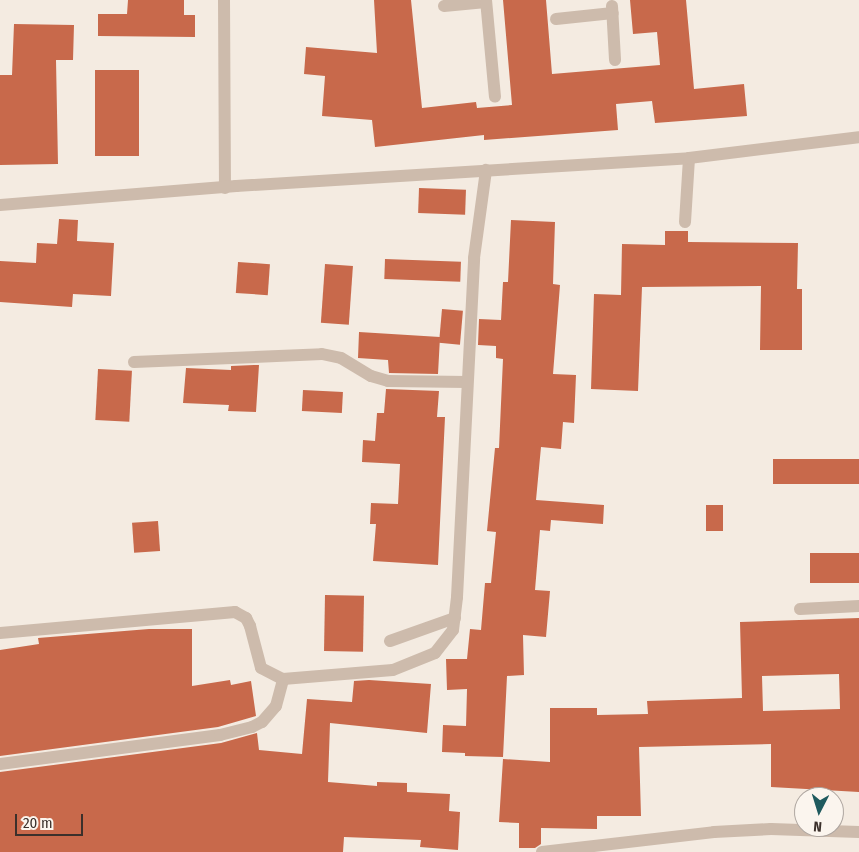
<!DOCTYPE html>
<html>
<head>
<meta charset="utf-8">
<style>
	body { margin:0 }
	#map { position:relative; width:859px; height:852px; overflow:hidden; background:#f4ebe1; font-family:"Fira Sans Condensed",sans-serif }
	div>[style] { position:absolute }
	.building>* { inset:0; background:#c8694b; transform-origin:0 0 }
	.service>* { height:12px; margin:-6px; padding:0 6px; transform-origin:6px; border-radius:6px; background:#cdbbac }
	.minor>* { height:12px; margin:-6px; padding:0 6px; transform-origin:6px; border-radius:6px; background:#cdbbac }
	span { translate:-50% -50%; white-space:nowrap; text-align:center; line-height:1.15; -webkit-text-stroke:4.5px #fbf5ee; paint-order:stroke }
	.north { position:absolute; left:794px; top:787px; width:50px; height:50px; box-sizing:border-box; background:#fbf5ee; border:1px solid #aea6a0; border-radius:50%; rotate:185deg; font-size:14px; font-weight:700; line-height:20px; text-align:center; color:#3b302b }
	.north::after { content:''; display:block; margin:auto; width:18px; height:22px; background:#1f5a5e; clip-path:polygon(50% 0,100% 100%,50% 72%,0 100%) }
	.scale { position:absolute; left:15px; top:814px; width:68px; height:22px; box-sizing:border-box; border:2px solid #3b302b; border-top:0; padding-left:6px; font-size:15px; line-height:18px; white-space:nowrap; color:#3b302b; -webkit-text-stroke:4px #fbf5ee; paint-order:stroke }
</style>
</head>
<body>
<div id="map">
	<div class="building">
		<i style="clip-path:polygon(128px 0,184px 0,184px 15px,195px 15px,195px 37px,98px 36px,98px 14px,127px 14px)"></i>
		<i style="clip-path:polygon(374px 0,411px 0,422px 108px,476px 102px,477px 108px,512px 105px,503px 0,546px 0,552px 74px,660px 65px,657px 32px,633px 34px,630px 0,686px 0,694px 89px,744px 84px,747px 116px,655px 123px,652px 101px,616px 104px,618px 130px,484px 140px,484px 135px,375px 147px,372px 120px,322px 116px,325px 76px,304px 74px,306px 47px,377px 53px)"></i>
		<i style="clip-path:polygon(14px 24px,74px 25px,73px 60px,56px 60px,58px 164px,0 165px,0 75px,12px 75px)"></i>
		<i style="left:95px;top:70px;width:44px;height:86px"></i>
		<i style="left:419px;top:188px;width:47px;height:25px;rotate:2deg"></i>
		<i style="clip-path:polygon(59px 219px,78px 220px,77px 241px,114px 243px,111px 296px,73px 294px,72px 307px,0 302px,0 261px,36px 263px,37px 243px,57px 244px)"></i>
		<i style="clip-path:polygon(511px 220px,555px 222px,553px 284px,560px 285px,553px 374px,576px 375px,574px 423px,563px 422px,561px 449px,541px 447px,536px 500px,604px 505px,603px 524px,551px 520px,550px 531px,540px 530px,535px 590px,550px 591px,546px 637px,523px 635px,524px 675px,507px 676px,503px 757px,465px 756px,465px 753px,442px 752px,443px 725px,466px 726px,467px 689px,447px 690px,446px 659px,467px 659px,470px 629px,481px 630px,485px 583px,491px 583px,496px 532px,487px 531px,495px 448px,499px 448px,503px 359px,496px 358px,496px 346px,478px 345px,479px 319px,501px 320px,503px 282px,508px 282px)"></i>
		<i style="clip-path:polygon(665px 231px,688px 231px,688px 242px,798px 243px,797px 289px,802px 289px,802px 350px,760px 350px,761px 286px,642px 287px,638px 391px,591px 389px,594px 294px,621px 295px,622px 244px,665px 245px)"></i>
		<i style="left:385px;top:259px;width:76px;height:20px;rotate:2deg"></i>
		<i style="left:238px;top:262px;width:32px;height:31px;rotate:4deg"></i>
		<i style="left:325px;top:264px;width:28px;height:59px;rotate:4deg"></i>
		<i style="left:442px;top:309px;width:21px;height:34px;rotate:5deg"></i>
		<i style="clip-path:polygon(359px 332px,440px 337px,438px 374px,389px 373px,388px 360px,358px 358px)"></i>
		<i style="clip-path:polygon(254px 365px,259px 365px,256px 412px,228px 411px,229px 405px,183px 403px,186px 368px,231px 370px,231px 366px)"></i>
		<i style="left:98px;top:369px;width:34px;height:51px;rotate:3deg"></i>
		<i style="clip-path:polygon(386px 389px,439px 391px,437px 417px,445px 417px,438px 565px,373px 561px,376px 524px,370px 524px,371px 503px,398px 504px,400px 464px,362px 462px,363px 440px,375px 441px,377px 413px,384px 413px)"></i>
		<i style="left:303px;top:390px;width:40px;height:21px;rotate:3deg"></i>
		<i style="left:773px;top:459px;width:86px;height:25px"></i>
		<i style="left:706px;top:505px;width:17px;height:26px"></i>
		<i style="left:158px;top:521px;width:30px;height:26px;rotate:86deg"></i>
		<i style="left:859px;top:553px;width:30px;height:49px;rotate:90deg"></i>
		<i style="left:325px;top:595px;width:39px;height:56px;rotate:1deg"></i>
		<i style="clip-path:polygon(evenodd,859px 618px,859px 792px,771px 787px,771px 744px,639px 747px,641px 816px,597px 816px,597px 829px,541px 828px,541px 844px,535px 848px,519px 848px,519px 823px,499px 822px,503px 759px,550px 762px,550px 708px,597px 708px,597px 715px,648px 714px,647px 701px,742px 698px,740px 622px,859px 618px,839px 674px,840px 709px,763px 711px,762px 676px,839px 674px)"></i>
		<i style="clip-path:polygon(149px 629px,192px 629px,192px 686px,230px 680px,231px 685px,251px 681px,256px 716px,218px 727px,0 756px,0 650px,39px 644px,38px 638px)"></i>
		<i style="clip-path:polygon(369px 680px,431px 684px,427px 733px,330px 723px,328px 782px,377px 786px,377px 782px,407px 783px,407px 792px,450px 794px,449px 811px,460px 812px,458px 850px,420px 847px,421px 840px,344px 837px,343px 852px,0 852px,0 772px,221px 743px,257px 733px,259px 750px,302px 754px,307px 699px,352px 702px,354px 681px)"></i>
	</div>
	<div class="service">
		<i style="left:444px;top:6px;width:42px;rotate:-5.4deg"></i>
		<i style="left:612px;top:6px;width:54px;rotate:86.8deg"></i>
		<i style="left:556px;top:19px;width:57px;rotate:-6deg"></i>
		<i style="left:685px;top:222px;width:64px;rotate:-86.4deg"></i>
		<i style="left:390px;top:641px;width:69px;rotate:-19.5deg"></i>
	</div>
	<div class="minor">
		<i style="left:224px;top:0;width:188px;rotate:89.7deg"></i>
		<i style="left:486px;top:0;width:97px;rotate:84.7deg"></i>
		<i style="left:0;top:205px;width:237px;rotate:-4.6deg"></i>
		<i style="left:236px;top:186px;width:454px;rotate:-3.5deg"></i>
		<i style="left:689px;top:158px;width:171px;rotate:-7deg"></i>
		<i style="left:134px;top:362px;width:188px;rotate:-2.4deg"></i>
		<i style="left:322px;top:354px;width:19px;rotate:12deg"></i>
		<i style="left:341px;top:358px;width:35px;rotate:31deg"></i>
		<i style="left:371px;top:376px;width:18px;rotate:16deg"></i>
		<i style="left:388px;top:381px;width:79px;rotate:0.7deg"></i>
		<i style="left:800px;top:609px;width:59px;rotate:-2.9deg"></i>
		<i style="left:0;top:633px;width:236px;rotate:-5.1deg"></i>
		<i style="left:235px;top:612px;width:13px;rotate:29deg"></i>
		<i style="left:246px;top:618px;width:9px;rotate:63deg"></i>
		<i style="left:250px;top:626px;width:43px;rotate:75.3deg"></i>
		<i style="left:261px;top:668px;width:25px;rotate:27deg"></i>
		<i style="left:283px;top:679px;width:110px;rotate:-4.7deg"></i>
		<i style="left:393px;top:670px;width:45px;rotate:-22deg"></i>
		<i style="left:435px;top:653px;width:29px;rotate:-52deg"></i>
		<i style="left:453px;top:630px;width:33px;rotate:-83deg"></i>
		<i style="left:457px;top:597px;width:339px;rotate:-87.1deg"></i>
		<i style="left:474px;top:258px;width:89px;rotate:-82.2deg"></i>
		<i style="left:0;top:764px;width:222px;rotate:-7.5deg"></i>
		<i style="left:220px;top:735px;width:33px;rotate:-14deg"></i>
		<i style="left:252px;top:727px;width:11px;rotate:-27deg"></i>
		<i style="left:262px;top:722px;width:21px;rotate:-49deg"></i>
		<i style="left:276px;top:706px;width:28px;rotate:-75deg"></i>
		<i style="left:542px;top:852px;width:173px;rotate:-6.6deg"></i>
		<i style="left:714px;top:832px;width:57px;rotate:-3deg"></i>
		<i style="left:771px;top:829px;width:88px;rotate:2deg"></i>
	</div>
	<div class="north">N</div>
	<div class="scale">20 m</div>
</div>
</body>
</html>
